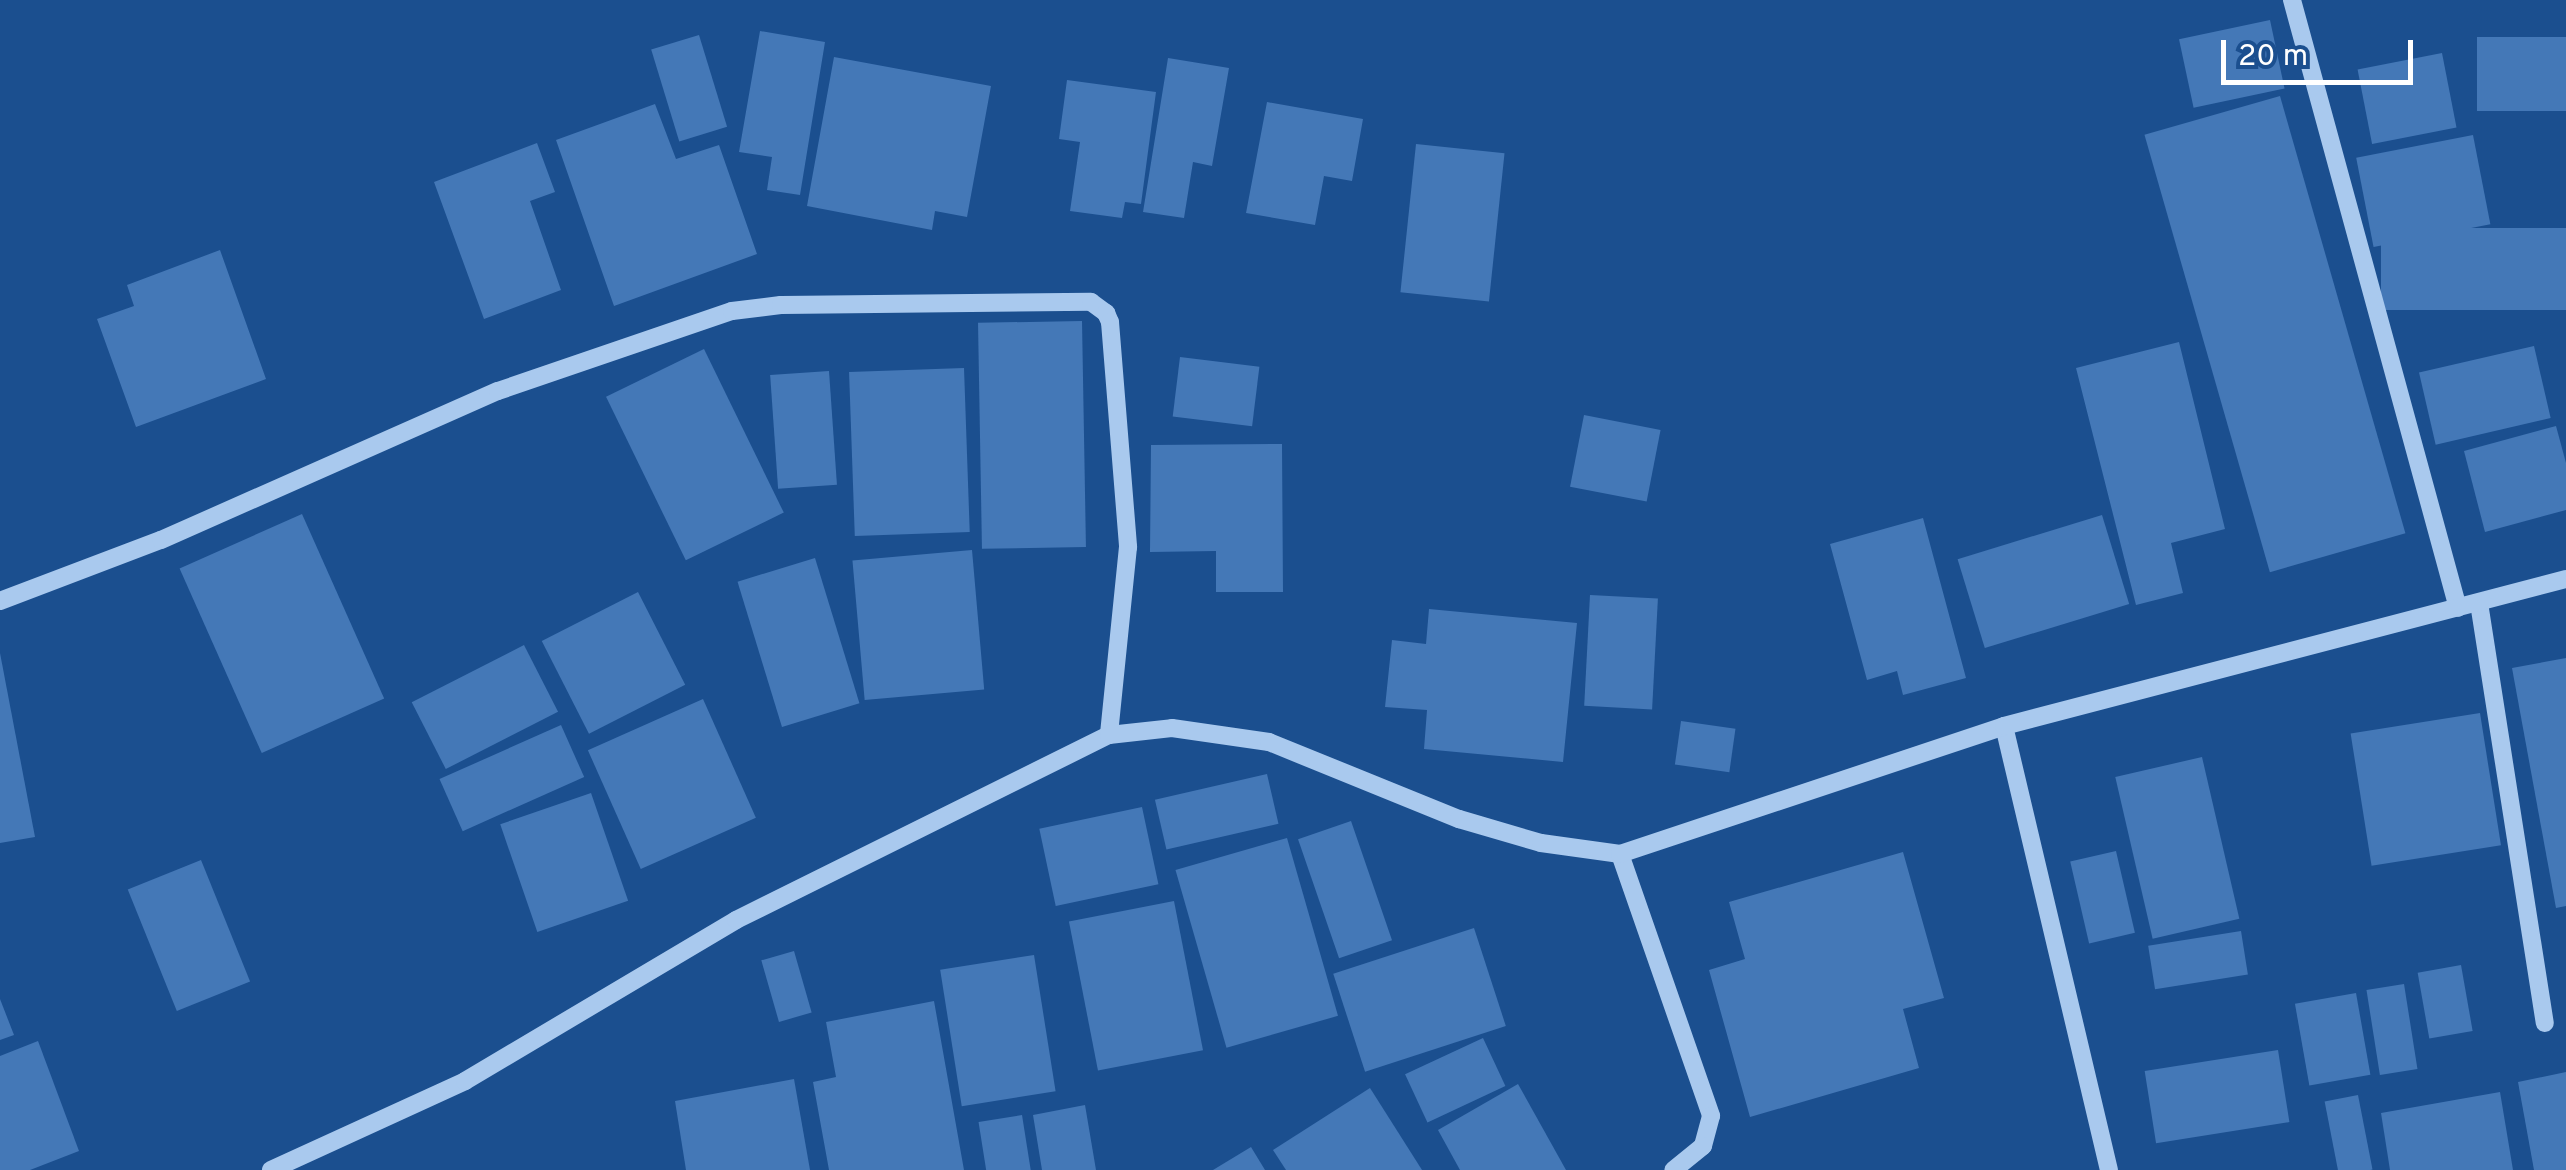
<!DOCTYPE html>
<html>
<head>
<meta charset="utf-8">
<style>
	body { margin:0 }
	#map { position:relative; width:2566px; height:1170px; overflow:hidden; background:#1b4f8f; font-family:Overpass,sans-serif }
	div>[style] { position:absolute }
	.building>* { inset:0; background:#4478b7; transform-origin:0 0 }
	.minor>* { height:18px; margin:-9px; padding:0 9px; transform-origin:9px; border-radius:9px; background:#a9c9ee }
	span { translate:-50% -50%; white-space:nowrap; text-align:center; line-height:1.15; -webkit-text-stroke:10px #1b4f8f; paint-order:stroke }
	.scale { position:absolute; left:2221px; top:40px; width:192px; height:45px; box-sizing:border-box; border:5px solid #fff; border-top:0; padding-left:12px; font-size:30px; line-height:35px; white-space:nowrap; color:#fff; -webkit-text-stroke:8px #1b4f8f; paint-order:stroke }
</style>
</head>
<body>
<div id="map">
	<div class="building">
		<i style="left:2270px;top:20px;width:70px;height:93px;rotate:78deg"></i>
		<i style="clip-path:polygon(760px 31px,825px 42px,800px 195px,767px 190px,772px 157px,739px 152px)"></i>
		<i style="left:699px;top:35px;width:96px;height:50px;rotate:73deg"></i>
		<i style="left:2566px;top:37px;width:74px;height:89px;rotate:90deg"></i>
		<i style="left:2442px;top:53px;width:76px;height:86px;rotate:79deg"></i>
		<i style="clip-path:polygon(834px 57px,991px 86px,967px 217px,935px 211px,932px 230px,807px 206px)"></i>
		<i style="clip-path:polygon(1168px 58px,1229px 68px,1212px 166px,1193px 162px,1184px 218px,1143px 212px)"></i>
		<i style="clip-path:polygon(1067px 80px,1156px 92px,1141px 204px,1125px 202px,1122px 218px,1070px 211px,1080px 142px,1059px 139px)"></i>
		<i style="left:2280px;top:96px;width:455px;height:141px;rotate:74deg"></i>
		<i style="clip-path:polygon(1267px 102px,1363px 119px,1352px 181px,1324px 176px,1315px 225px,1246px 213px)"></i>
		<i style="clip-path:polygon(655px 104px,676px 159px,719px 145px,757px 254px,614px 306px,556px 140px)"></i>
		<i style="left:2473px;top:135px;width:91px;height:119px;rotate:79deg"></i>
		<i style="clip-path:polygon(537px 143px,555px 192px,530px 201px,561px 290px,484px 319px,434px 182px)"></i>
		<i style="left:1416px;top:144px;width:89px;height:149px;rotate:6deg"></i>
		<i style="left:2566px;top:228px;width:82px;height:185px;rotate:90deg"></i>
		<i style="clip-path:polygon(220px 250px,266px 379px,136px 427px,97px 319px,134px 306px,127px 285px)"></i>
		<i style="left:1082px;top:321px;width:226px;height:104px;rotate:89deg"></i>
		<i style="clip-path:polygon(2179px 342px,2225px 529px,2171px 543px,2183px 593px,2136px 605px,2076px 368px)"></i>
		<i style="left:2534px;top:346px;width:74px;height:118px;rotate:77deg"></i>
		<i style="left:704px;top:349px;width:182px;height:109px;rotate:64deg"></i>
		<i style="left:1180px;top:357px;width:80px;height:60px;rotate:7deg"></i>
		<i style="left:964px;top:368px;width:164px;height:115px;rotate:88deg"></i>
		<i style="left:829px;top:371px;width:114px;height:59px;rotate:86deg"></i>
		<i style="left:1584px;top:415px;width:78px;height:73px;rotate:11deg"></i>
		<i style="clip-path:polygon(2556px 426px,2566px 463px,2566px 510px,2485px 532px,2464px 451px)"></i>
		<i style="clip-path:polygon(1282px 444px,1283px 592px,1216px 592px,1216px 551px,1150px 552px,1151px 445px)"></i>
		<i style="left:302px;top:514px;width:202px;height:134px;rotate:66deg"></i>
		<i style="left:2102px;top:515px;width:93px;height:151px;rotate:73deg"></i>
		<i style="clip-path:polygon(1923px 518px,1966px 678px,1903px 695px,1897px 671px,1867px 680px,1830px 544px)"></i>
		<i style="left:972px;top:550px;width:140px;height:120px;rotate:85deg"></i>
		<i style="left:815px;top:558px;width:152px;height:81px;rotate:73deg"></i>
		<i style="left:638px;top:592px;width:104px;height:108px;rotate:63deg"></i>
		<i style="left:1590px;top:595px;width:68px;height:111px;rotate:3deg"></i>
		<i style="clip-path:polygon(1429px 609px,1577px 623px,1563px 762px,1424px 749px,1427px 710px,1385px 707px,1392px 640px,1426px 644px)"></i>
		<i style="left:524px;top:645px;width:75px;height:126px;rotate:63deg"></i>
		<i style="clip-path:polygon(0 653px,35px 837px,0 843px)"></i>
		<i style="clip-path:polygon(2566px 658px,2566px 906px,2556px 908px,2512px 668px)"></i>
		<i style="left:703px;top:699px;width:130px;height:126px;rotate:66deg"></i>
		<i style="left:2480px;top:713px;width:134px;height:131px;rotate:81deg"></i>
		<i style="left:1681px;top:721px;width:55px;height:44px;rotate:8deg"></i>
		<i style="left:561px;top:725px;width:57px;height:133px;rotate:66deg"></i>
		<i style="left:2202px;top:757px;width:166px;height:89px;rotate:77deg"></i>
		<i style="left:1267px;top:774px;width:51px;height:115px;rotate:77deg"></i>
		<i style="left:591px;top:793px;width:114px;height:96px;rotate:71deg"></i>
		<i style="left:1142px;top:807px;width:79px;height:105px;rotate:78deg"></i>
		<i style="left:1351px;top:821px;width:126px;height:56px;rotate:71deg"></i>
		<i style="left:1287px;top:838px;width:185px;height:116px;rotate:74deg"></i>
		<i style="left:2116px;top:851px;width:84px;height:47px;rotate:77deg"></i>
		<i style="clip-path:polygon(1903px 852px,1944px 998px,1903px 1009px,1919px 1068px,1750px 1117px,1709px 970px,1745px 959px,1729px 902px)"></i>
		<i style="left:201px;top:860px;width:131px;height:79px;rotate:68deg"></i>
		<i style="left:1174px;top:901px;width:152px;height:107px;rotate:79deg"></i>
		<i style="left:1474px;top:928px;width:103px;height:148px;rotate:72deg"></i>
		<i style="left:2241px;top:931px;width:44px;height:94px;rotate:81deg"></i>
		<i style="left:794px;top:951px;width:64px;height:34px;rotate:74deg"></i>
		<i style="left:1034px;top:955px;width:138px;height:95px;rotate:81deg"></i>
		<i style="left:2461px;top:965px;width:67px;height:44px;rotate:80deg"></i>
		<i style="left:2404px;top:984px;width:86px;height:38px;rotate:81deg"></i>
		<i style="left:2356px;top:993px;width:83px;height:62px;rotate:80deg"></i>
		<i style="clip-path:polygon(0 999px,14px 1035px,0 1040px)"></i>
		<i style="clip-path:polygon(934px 1001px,964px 1170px,829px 1170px,813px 1082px,836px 1077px,826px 1022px)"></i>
		<i style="left:1483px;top:1038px;width:53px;height:86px;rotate:65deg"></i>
		<i style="clip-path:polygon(38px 1041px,79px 1151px,30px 1170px,0 1170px,0 1056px)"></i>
		<i style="left:2278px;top:1050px;width:73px;height:135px;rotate:81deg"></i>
		<i style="clip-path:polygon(2566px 1072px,2566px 1170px,2534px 1170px,2518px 1082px)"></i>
		<i style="clip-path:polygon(794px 1079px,810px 1170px,686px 1170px,675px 1101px)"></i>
		<i style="clip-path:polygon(1518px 1084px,1566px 1170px,1460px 1170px,1438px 1130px)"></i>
		<i style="clip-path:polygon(1370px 1088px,1422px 1170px,1286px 1170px,1273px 1150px)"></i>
		<i style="clip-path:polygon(2500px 1092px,2513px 1170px,2390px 1170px,2381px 1113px)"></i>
		<i style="left:2358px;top:1095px;width:76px;height:34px;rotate:79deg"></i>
		<i style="clip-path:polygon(1085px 1105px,1096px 1170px,1042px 1170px,1033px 1115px)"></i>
		<i style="left:1022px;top:1115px;width:56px;height:44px;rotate:81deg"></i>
		<i style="clip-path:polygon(1251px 1147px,1265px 1170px,1213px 1170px)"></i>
	</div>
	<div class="minor">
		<i style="left:2292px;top:0;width:630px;rotate:74.73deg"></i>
		<i style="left:0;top:601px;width:172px;rotate:-20.8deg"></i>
		<i style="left:161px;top:540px;width:368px;rotate:-23.9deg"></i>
		<i style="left:498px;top:391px;width:247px;rotate:-18.9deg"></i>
		<i style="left:732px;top:311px;width:49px;rotate:-7deg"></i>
		<i style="left:781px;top:305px;width:310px;rotate:-0.6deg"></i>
		<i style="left:1091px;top:302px;width:19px;rotate:36deg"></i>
		<i style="left:1106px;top:313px;width:10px;rotate:66deg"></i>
		<i style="left:1110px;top:322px;width:226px;rotate:85.4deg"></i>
		<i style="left:1128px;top:547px;width:189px;rotate:95.8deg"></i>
		<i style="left:2479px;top:603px;width:425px;rotate:81.1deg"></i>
		<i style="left:2004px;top:726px;width:456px;rotate:76.7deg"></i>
		<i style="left:1620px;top:854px;width:277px;rotate:70.8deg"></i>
		<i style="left:1711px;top:1116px;width:31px;rotate:105deg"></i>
		<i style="left:1703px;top:1146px;width:38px;rotate:141deg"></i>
		<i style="left:271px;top:1170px;width:213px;rotate:-24.6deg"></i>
		<i style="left:465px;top:1081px;width:315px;rotate:-30.7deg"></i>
		<i style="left:736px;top:920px;width:416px;rotate:-26.4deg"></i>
		<i style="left:1109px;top:735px;width:63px;rotate:-6.3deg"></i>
		<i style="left:1172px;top:728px;width:98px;rotate:8.2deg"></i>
		<i style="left:1269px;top:742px;width:205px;rotate:22.1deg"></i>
		<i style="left:1459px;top:819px;width:85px;rotate:16.3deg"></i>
		<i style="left:1541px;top:843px;width:80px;rotate:7.9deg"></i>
		<i style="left:1620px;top:854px;width:405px;rotate:-18.4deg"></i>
		<i style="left:2004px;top:726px;width:581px;rotate:-14.66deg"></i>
	</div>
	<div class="scale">20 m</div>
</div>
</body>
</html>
